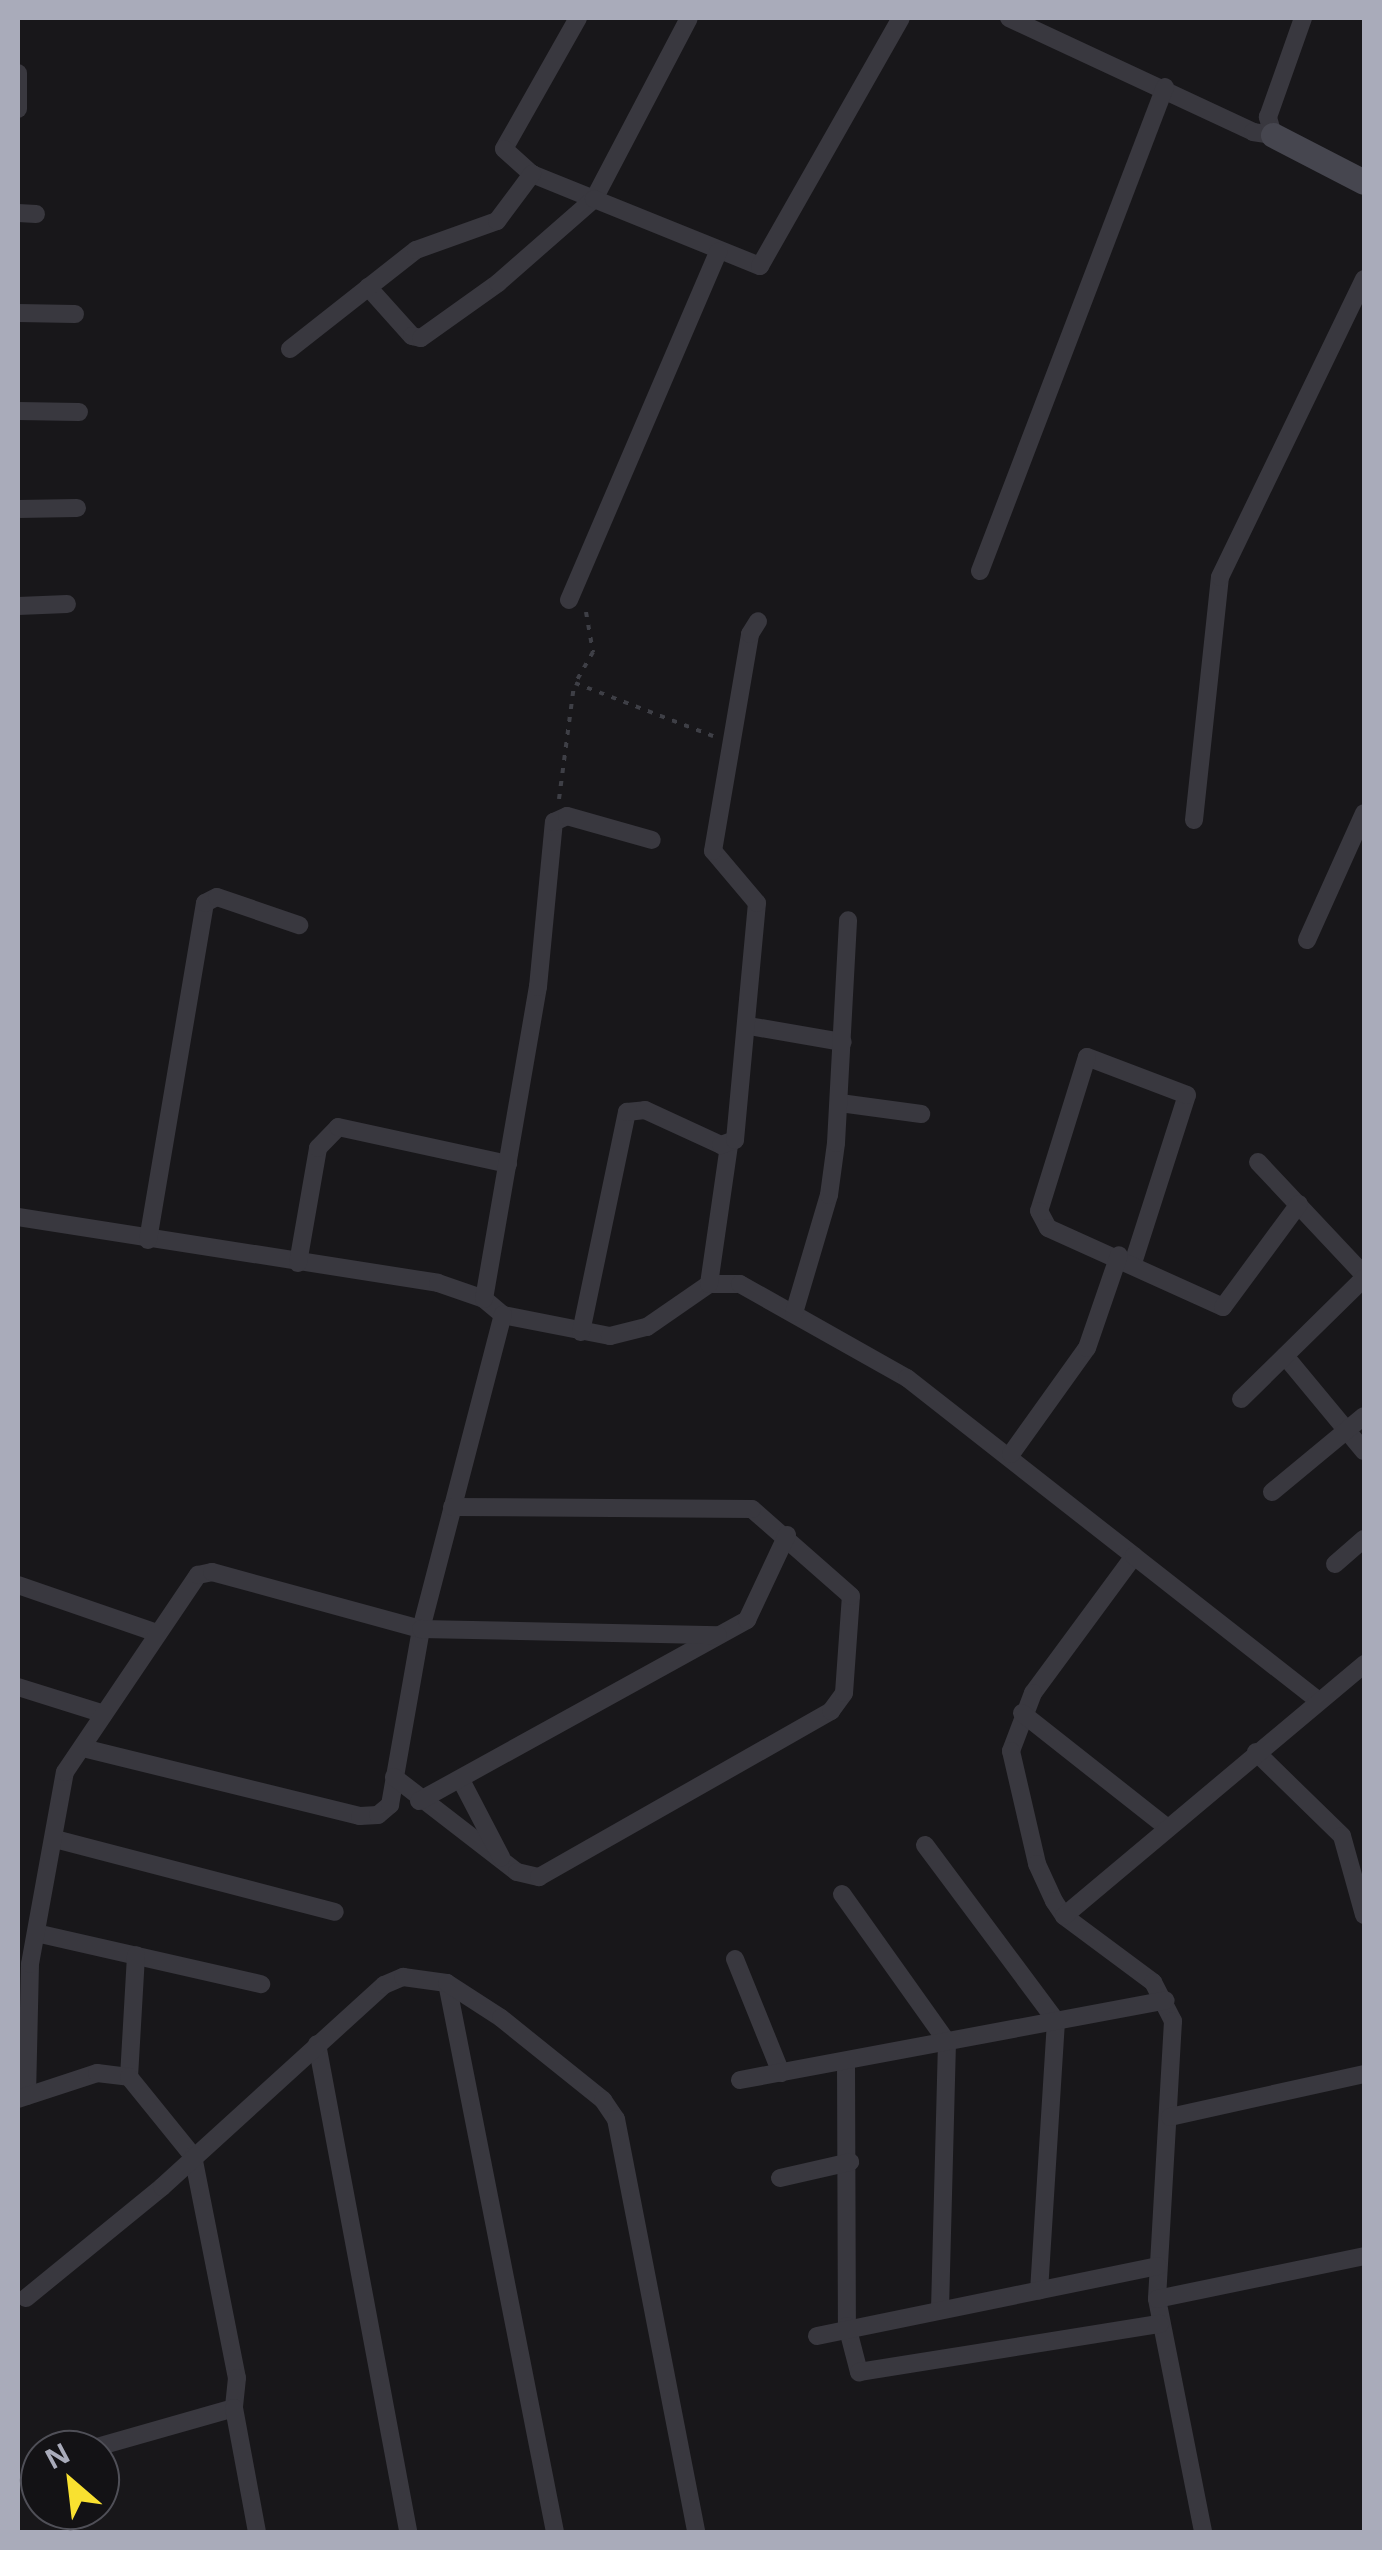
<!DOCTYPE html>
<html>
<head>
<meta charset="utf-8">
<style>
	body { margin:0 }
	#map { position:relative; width:1382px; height:2550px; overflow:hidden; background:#18171a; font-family:"Noto Sans",sans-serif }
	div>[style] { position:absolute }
	.path>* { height:4px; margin-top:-2px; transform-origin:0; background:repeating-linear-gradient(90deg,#3e3f46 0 5px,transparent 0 13px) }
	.street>* { height:18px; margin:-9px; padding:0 9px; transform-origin:9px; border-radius:9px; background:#39383f }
	.secondary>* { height:25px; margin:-12.5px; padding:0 12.5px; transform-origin:12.5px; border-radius:12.5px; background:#46464f }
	span { translate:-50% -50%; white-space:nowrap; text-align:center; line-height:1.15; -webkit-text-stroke:8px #131215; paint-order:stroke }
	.frame { position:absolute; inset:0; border:20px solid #a9abba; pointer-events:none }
	.north { position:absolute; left:20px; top:2430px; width:100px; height:100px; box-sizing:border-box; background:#131215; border:2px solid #4f4f57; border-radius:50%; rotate:332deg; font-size:28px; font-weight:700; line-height:40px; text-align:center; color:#a9abba }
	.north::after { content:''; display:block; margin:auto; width:35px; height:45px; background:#f9e130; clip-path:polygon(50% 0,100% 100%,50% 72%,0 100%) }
</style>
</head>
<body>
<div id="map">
	<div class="path">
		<i style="left:586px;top:612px;width:41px;rotate:80.1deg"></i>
		<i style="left:593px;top:652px;width:36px;rotate:120deg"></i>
		<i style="left:575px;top:683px;width:148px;rotate:21deg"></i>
		<i style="left:559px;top:799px;width:115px;rotate:-82.5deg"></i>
	</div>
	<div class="street">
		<i style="left:578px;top:18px;width:150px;rotate:119.5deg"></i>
		<i style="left:504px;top:149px;width:38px;rotate:42deg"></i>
		<i style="left:532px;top:174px;width:67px;rotate:22deg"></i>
		<i style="left:594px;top:199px;width:204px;rotate:-62.3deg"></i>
		<i style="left:1009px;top:18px;width:269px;rotate:25deg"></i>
		<i style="left:1253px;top:132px;width:20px;rotate:9deg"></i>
		<i style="left:1273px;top:135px;width:19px;rotate:-106deg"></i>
		<i style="left:1268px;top:117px;width:105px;rotate:-70.5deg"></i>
		<i style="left:18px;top:73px;width:36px;rotate:90deg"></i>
		<i style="left:18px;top:213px;width:18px;rotate:3deg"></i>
		<i style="left:368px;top:287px;width:66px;rotate:48.1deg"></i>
		<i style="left:412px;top:336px;width:9px;rotate:13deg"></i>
		<i style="left:421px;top:338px;width:95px;rotate:-35.5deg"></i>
		<i style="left:498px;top:283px;width:128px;rotate:-41.2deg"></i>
		<i style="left:594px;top:199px;width:179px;rotate:22deg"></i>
		<i style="left:760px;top:266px;width:285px;rotate:-60.4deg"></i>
		<i style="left:18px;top:313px;width:57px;rotate:1deg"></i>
		<i style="left:290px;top:349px;width:160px;rotate:-38.2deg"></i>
		<i style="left:416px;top:250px;width:86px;rotate:-19.7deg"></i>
		<i style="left:497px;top:221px;width:59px;rotate:-53.3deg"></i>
		<i style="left:18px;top:411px;width:61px;rotate:0.9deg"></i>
		<i style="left:18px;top:509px;width:59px;rotate:-1deg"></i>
		<i style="left:980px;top:571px;width:518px;rotate:-69.08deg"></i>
		<i style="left:569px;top:600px;width:379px;rotate:-66.8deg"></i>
		<i style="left:18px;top:606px;width:49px;rotate:-2.3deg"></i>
		<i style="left:1194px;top:820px;width:244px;rotate:-83.9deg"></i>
		<i style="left:1220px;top:577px;width:331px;rotate:-64.2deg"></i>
		<i style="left:1307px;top:940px;width:139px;rotate:-65.8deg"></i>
		<i style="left:749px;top:1026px;width:95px;rotate:9.7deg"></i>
		<i style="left:840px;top:1103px;width:82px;rotate:7.7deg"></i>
		<i style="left:1258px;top:1162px;width:155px;rotate:46.8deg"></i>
		<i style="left:18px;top:1217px;width:425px;rotate:8.9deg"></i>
		<i style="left:438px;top:1283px;width:49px;rotate:19.2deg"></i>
		<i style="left:484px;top:1299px;width:25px;rotate:40deg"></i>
		<i style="left:503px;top:1315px;width:109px;rotate:11.1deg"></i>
		<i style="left:610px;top:1336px;width:38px;rotate:-14deg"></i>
		<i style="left:647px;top:1327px;width:75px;rotate:-34.7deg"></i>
		<i style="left:709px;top:1284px;width:31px"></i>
		<i style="left:740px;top:1284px;width:192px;rotate:29.4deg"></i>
		<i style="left:907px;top:1378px;width:288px;rotate:38.1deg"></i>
		<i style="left:1134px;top:1556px;width:170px;rotate:126.4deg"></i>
		<i style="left:1033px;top:1693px;width:62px;rotate:110.8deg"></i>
		<i style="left:1011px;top:1751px;width:116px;rotate:77deg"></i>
		<i style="left:1037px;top:1864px;width:41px;rotate:65.3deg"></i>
		<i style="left:1054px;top:1901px;width:18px;rotate:56deg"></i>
		<i style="left:1064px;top:1916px;width:111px;rotate:36.6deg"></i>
		<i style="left:1153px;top:1982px;width:44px;rotate:62.9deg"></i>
		<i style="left:1173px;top:2021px;width:278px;rotate:93.3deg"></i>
		<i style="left:1157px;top:2299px;width:237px;rotate:78.8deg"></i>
		<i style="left:148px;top:1240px;width:342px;rotate:-80.4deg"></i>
		<i style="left:205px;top:903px;width:13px;rotate:-27deg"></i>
		<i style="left:217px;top:897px;width:87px;rotate:18.9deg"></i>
		<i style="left:298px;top:1263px;width:117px;rotate:-80.1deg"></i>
		<i style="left:318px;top:1148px;width:29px;rotate:-46deg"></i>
		<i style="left:338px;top:1127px;width:174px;rotate:12.3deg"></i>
		<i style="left:1133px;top:1263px;width:176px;rotate:-72.2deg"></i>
		<i style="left:1187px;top:1095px;width:107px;rotate:-159.2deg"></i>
		<i style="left:1087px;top:1057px;width:161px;rotate:107.3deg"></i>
		<i style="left:1039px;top:1211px;width:19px;rotate:62deg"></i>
		<i style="left:1048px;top:1228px;width:192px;rotate:24.3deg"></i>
		<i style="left:1223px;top:1307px;width:128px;rotate:-53.6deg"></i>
		<i style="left:709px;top:1284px;width:139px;rotate:-81.8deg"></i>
		<i style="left:484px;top:1299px;width:317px;rotate:-80.2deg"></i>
		<i style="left:538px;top:987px;width:166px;rotate:-84.5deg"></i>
		<i style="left:554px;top:822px;width:14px;rotate:-25deg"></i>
		<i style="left:567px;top:816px;width:88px;rotate:15.8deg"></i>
		<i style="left:794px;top:1313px;width:123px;rotate:-73.5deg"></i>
		<i style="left:829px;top:1195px;width:52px;rotate:-82.3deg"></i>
		<i style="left:836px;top:1143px;width:223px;rotate:-86.9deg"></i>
		<i style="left:581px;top:1332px;width:225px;rotate:-78.2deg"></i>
		<i style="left:627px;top:1112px;width:18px;rotate:-6deg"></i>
		<i style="left:645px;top:1110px;width:84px;rotate:24.7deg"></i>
		<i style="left:721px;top:1145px;width:15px;rotate:-20deg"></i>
		<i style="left:735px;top:1140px;width:238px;rotate:-84.7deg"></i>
		<i style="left:757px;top:903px;width:68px;rotate:-130.2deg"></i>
		<i style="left:713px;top:851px;width:220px;rotate:-80.3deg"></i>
		<i style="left:750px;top:634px;width:15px;rotate:-58deg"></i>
		<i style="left:1285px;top:1356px;width:124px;rotate:50.3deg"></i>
		<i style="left:1241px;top:1399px;width:173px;rotate:-44.5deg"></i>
		<i style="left:1011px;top:1454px;width:130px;rotate:-54.4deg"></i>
		<i style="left:1087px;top:1348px;width:98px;rotate:-71deg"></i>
		<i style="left:1272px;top:1492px;width:119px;rotate:-39.6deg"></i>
		<i style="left:1134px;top:1556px;width:235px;rotate:38.1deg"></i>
		<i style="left:1335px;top:1564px;width:38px;rotate:-41deg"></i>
		<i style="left:18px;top:1585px;width:144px;rotate:19.1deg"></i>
		<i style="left:18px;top:1687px;width:90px;rotate:17.4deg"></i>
		<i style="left:1022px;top:1713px;width:182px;rotate:38.3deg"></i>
		<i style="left:83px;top:1748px;width:285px;rotate:13.8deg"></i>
		<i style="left:360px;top:1816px;width:18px;rotate:-3deg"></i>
		<i style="left:378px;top:1815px;width:16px;rotate:-40deg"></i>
		<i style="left:390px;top:1805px;width:179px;rotate:-80deg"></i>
		<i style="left:421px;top:1629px;width:325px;rotate:-75.4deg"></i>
		<i style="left:1256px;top:1752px;width:120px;rotate:44.3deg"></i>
		<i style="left:1342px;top:1836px;width:82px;rotate:74.4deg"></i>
		<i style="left:394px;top:1777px;width:155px;rotate:37.7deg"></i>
		<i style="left:517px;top:1872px;width:23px;rotate:13deg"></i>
		<i style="left:539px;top:1877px;width:336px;rotate:-29.6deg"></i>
		<i style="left:831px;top:1711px;width:22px;rotate:-54deg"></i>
		<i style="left:844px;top:1693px;width:97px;rotate:-85.9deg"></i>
		<i style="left:851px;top:1596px;width:132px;rotate:-138.7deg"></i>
		<i style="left:752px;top:1509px;width:300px;rotate:-179.6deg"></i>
		<i style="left:462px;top:1782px;width:85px;rotate:62.5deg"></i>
		<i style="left:419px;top:1801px;width:375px;rotate:-28.9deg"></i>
		<i style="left:747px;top:1620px;width:94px;rotate:-64.8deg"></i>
		<i style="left:55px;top:1839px;width:289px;rotate:14.6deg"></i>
		<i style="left:925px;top:1845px;width:219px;rotate:53.3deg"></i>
		<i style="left:1056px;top:2021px;width:270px;rotate:93.6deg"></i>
		<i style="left:842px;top:1894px;width:181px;rotate:54.6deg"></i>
		<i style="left:947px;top:2042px;width:265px;rotate:91.5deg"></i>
		<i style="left:1064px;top:1916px;width:392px;rotate:-40deg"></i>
		<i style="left:36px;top:1933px;width:231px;rotate:12.8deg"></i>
		<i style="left:735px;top:1959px;width:123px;rotate:68deg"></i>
		<i style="left:447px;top:1983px;width:560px;rotate:78.87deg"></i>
		<i style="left:317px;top:2044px;width:496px;rotate:79.4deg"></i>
		<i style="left:846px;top:2063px;width:263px;rotate:89.8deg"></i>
		<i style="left:847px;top:2326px;width:48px;rotate:75.4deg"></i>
		<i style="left:859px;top:2372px;width:305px;rotate:-9.1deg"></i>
		<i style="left:129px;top:2077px;width:122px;rotate:-86.7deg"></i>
		<i style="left:740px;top:2080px;width:433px;rotate:-10.6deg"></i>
		<i style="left:27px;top:2096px;width:132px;rotate:-88.7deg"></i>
		<i style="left:30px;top:1964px;width:195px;rotate:-79.7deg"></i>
		<i style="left:65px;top:1772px;width:238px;rotate:-56deg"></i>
		<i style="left:198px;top:1575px;width:14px;rotate:-12deg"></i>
		<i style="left:212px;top:1572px;width:217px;rotate:15.3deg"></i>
		<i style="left:421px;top:1629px;width:297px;rotate:1.2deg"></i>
		<i style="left:18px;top:2099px;width:83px;rotate:-18.2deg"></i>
		<i style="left:97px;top:2073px;width:32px;rotate:7deg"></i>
		<i style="left:129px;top:2077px;width:102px;rotate:51deg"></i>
		<i style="left:193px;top:2156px;width:226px;rotate:78.8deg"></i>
		<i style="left:237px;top:2378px;width:30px;rotate:96deg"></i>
		<i style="left:234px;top:2408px;width:153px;rotate:164.1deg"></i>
		<i style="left:1170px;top:2117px;width:199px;rotate:-12.5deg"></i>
		<i style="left:780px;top:2178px;width:72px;rotate:-12.9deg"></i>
		<i style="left:26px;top:2298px;width:176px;rotate:-39.2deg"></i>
		<i style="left:162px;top:2187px;width:300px;rotate:-42.3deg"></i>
		<i style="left:384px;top:1985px;width:21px;rotate:-23deg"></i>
		<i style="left:403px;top:1977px;width:44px;rotate:7.8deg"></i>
		<i style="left:447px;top:1983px;width:64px;rotate:32.9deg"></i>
		<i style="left:501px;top:2018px;width:131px;rotate:38.8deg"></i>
		<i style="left:603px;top:2100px;width:23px;rotate:56deg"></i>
		<i style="left:616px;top:2119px;width:421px;rotate:79deg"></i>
		<i style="left:1157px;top:2299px;width:211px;rotate:-11.7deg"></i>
		<i style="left:817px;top:2336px;width:348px;rotate:-11.6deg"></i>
		<i style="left:234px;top:2408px;width:126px;rotate:79.5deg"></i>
	</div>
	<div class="secondary">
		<i style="left:1273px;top:135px;width:102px;rotate:27.3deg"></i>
	</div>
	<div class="frame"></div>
	<div class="north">N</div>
</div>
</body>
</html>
